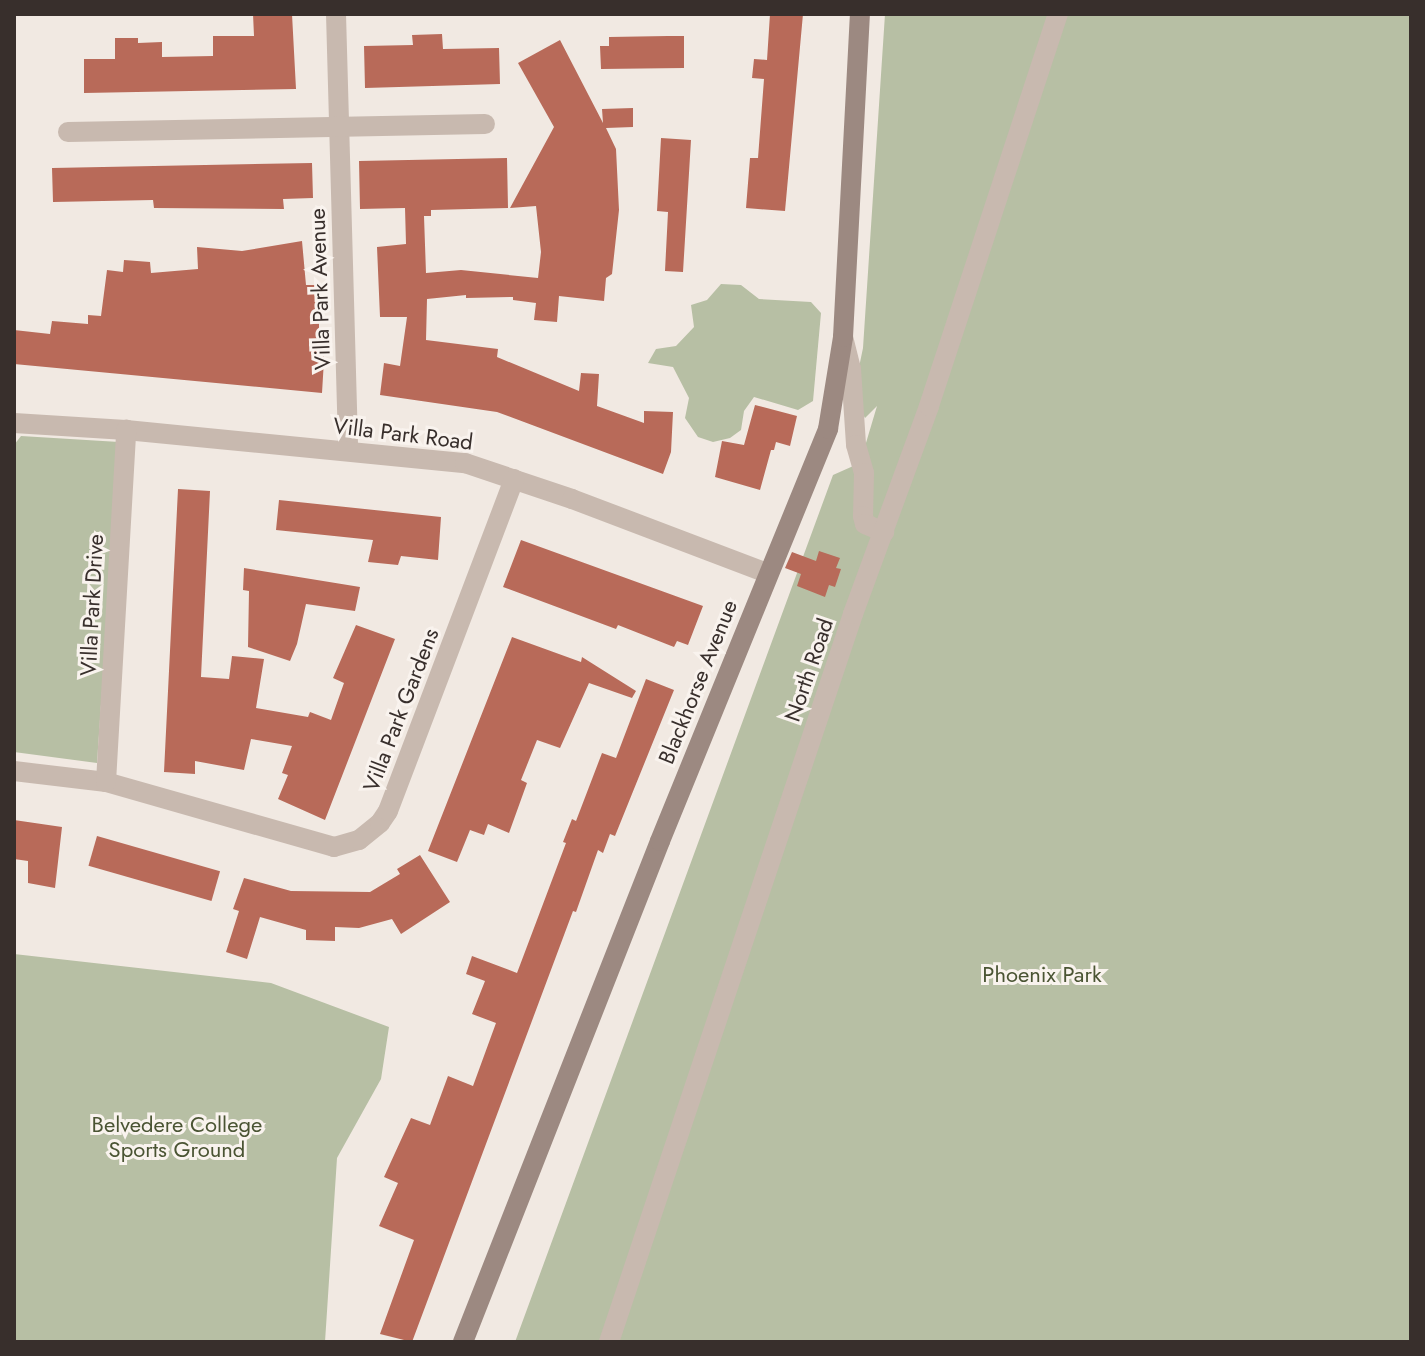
<!DOCTYPE html>
<html>
<head>
<meta charset="utf-8">
<style>
	body { margin:0 }
	#map { position:relative; width:1425px; height:1356px; overflow:hidden; background:#f1e9e2; font-family:Jost,sans-serif }
	div>[style] { position:absolute }
	.green>* { inset:0; background:#b7bfa4 }
	.building>* { inset:0; background:#b86a59; transform-origin:0 0 }
	.minor>* { height:20px; margin:-10px; padding:0 10px; transform-origin:10px; border-radius:10px; background:#c8b9af }
	.secondary>* { height:20px; margin:-10px; padding:0 10px; transform-origin:10px; border-radius:10px; background:#9c8981 }
	span { translate:-50% -50%; white-space:nowrap; text-align:center; line-height:1.15; -webkit-text-stroke:6px #f9f3ee; paint-order:stroke }
	.street-label { font-size:22px; color:#382f2c }
	.park-label { font-size:22px; color:#4a5433 }
	.frame { position:absolute; inset:0; border:16px solid #382f2c; pointer-events:none }
</style>
</head>
<body>
<div id="map">
	<div class="green">
		<i style="clip-path:polygon(885px 14px,1411px 14px,1411px 1342px,515px 1342px,833px 475px,860px 463px,877px 406px,865px 418px,853px 396px,863px 348px)"></i>
		<i style="clip-path:polygon(721px 284px,741px 285px,759px 299px,811px 302px,821px 313px,813px 401px,798px 410px,754px 397px,744px 411px,741px 430px,730px 438px,713px 442px,698px 437px,685px 418px,689px 398px,673px 367px,648px 363px,656px 349px,676px 346px,694px 327px,691px 305px,707px 300px)"></i>
		<i style="clip-path:polygon(21px 436px,119px 442px,97px 763px,14px 752px,14px 445px)"></i>
		<i style="clip-path:polygon(14px 954px,271px 983px,389px 1027px,381px 1079px,337px 1158px,325px 1342px,14px 1342px)"></i>
	</div>
	<div class="building">
		<i style="clip-path:polygon(253px 14px,292px 14px,296px 89px,84px 93px,84px 59px,115px 59px,115px 38px,138px 38px,138px 43px,162px 42px,162px 57px,213px 56px,213px 36px,254px 36px)"></i>
		<i style="clip-path:polygon(770px 14px,803px 14px,785px 211px,746px 208px,750px 158px,758px 158px,764px 79px,752px 78px,754px 59px,767px 60px)"></i>
		<i style="clip-path:polygon(442px 34px,443px 49px,499px 48px,500px 84px,365px 88px,364px 46px,413px 45px,412px 35px)"></i>
		<i style="clip-path:polygon(668px 36px,684px 36px,684px 68px,601px 69px,600px 46px,609px 46px,609px 37px)"></i>
		<i style="clip-path:polygon(560px 40px,603px 123px,602px 109px,633px 108px,633px 127px,606px 128px,616px 149px,619px 210px,612px 274px,606px 278px,604px 301px,559px 296px,557px 322px,534px 320px,536px 303px,513px 300px,513px 297px,466px 298px,466px 295px,427px 299px,426px 340px,498px 349px,497px 357px,579px 391px,581px 373px,599px 374px,597px 406px,644px 423px,644px 411px,673px 412px,671px 452px,663px 474px,497px 412px,380px 395px,384px 363px,400px 366px,407px 317px,380px 317px,377px 247px,406px 244px,405px 208px,360px 209px,359px 161px,507px 158px,508px 208px,431px 210px,431px 216px,424px 216px,426px 273px,461px 270px,538px 278px,541px 252px,536px 206px,510px 208px,554px 127px,518px 63px)"></i>
		<i style="clip-path:polygon(661px 138px,691px 140px,683px 272px,665px 271px,668px 212px,657px 211px)"></i>
		<i style="clip-path:polygon(312px 163px,313px 198px,283px 199px,284px 209px,154px 208px,153px 200px,53px 202px,52px 168px)"></i>
		<i style="clip-path:polygon(302px 241px,306px 285px,319px 285px,319px 342px,324px 342px,324px 360px,322px 393px,14px 364px,14px 330px,50px 334px,52px 321px,88px 324px,88px 315px,101px 316px,107px 270px,123px 272px,124px 260px,150px 262px,151px 273px,198px 269px,197px 247px,242px 251px)"></i>
		<i style="clip-path:polygon(755px 405px,797px 416px,790px 446px,776px 442px,774px 450px,771px 450px,760px 490px,715px 477px,722px 441px,744px 445px)"></i>
		<i style="clip-path:polygon(178px 489px,210px 491px,201px 677px,229px 679px,232px 656px,264px 659px,256px 708px,308px 717px,310px 712px,331px 720px,344px 683px,333px 678px,356px 625px,395px 639px,325px 820px,278px 799px,288px 775px,282px 773px,292px 746px,251px 739px,244px 770px,195px 761px,195px 774px,164px 772px)"></i>
		<i style="clip-path:polygon(279px 500px,441px 517px,438px 560px,401px 556px,398px 565px,368px 562px,373px 540px,276px 530px)"></i>
		<i style="clip-path:polygon(521px 540px,703px 606px,688px 645px,677px 641px,674px 647px,618px 625px,616px 629px,503px 587px)"></i>
		<i style="clip-path:polygon(819px 551px,840px 558px,836px 568px,841px 569px,835px 587px,829px 585px,825px 597px,797px 586px,801px 574px,785px 568px,792px 552px,816px 561px)"></i>
		<i style="clip-path:polygon(244px 568px,360px 587px,355px 611px,306px 604px,297px 644px,290px 661px,248px 647px,249px 591px,243px 590px)"></i>
		<i style="clip-path:polygon(512px 637px,581px 662px,582px 657px,636px 691px,632px 698px,589px 683px,560px 748px,537px 740px,521px 780px,527px 783px,509px 833px,488px 824px,484px 835px,470px 830px,457px 862px,428px 851px)"></i>
		<i style="clip-path:polygon(646px 679px,674px 690px,615px 836px,610px 834px,603px 853px,598px 850px,576px 912px,573px 911px,412px 1342px,380px 1334px,414px 1240px,379px 1226px,398px 1183px,384px 1177px,411px 1118px,430px 1125px,448px 1076px,473px 1086px,496px 1023px,472px 1014px,485px 981px,466px 974px,472px 956px,517px 973px,566px 843px,563px 842px,572px 819px,576px 821px,602px 753px,616px 758px)"></i>
		<i style="clip-path:polygon(14px 820px,62px 827px,55px 888px,28px 883px,28px 861px,14px 859px)"></i>
		<i style="left:97px;top:836px;width:128px;height:31px;rotate:16deg"></i>
		<i style="clip-path:polygon(420px 855px,450px 902px,401px 934px,392px 919px,359px 928px,335px 927px,335px 941px,306px 940px,306px 930px,260px 917px,247px 959px,226px 952px,239px 911px,233px 909px,244px 878px,291px 891px,370px 892px,400px 874px,397px 869px)"></i>
	</div>
	<div class="minor">
		<i style="left:336px;top:14px;width:436px;rotate:88.4deg"></i>
		<i style="left:68px;top:132px;width:417px;rotate:-1.1deg"></i>
		<i style="left:843px;top:337px;width:33px;rotate:76deg"></i>
		<i style="left:851px;top:369px;width:76px;rotate:86.2deg"></i>
		<i style="left:856px;top:445px;width:29px;rotate:74deg"></i>
		<i style="left:864px;top:473px;width:43px;rotate:91.3deg"></i>
		<i style="left:863px;top:516px;width:8px;rotate:76deg"></i>
		<i style="left:865px;top:524px;width:21px;rotate:23deg"></i>
		<i style="left:14px;top:423px;width:112px;rotate:3.6deg"></i>
		<i style="left:126px;top:430px;width:341px;rotate:5.6deg"></i>
		<i style="left:465px;top:463px;width:113px;rotate:18.6deg"></i>
		<i style="left:572px;top:499px;width:209px;rotate:20.8deg"></i>
		<i style="left:14px;top:771px;width:93px;rotate:6.8deg"></i>
		<i style="left:106px;top:782px;width:237px;rotate:15.9deg"></i>
		<i style="left:334px;top:847px;width:26px;rotate:-16deg"></i>
		<i style="left:359px;top:840px;width:27px;rotate:-39deg"></i>
		<i style="left:380px;top:823px;width:14px;rotate:-56deg"></i>
		<i style="left:388px;top:811px;width:355px;rotate:-69.2deg"></i>
		<i style="left:106px;top:782px;width:353px;rotate:-86.7deg"></i>
		<i style="left:609px;top:1342px;width:768px;rotate:-71.47deg"></i>
		<i style="left:853px;top:614px;width:221px;rotate:-69.9deg"></i>
		<i style="left:929px;top:406px;width:413px;rotate:-71.8deg"></i>
	</div>
	<div class="secondary">
		<i style="left:463px;top:1342px;width:538px;rotate:-68.53deg"></i>
		<i style="left:660px;top:841px;width:445px;rotate:-67.8deg"></i>
		<i style="left:828px;top:429px;width:93px;rotate:-80.7deg"></i>
		<i style="left:843px;top:337px;width:323px;rotate:-87deg"></i>
	</div>
	<div class="street-label">
		<span style="left:320px;top:289px;rotate:-92deg">Villa Park Avenue</span>
		<span style="left:403px;top:434px;rotate:7deg">Villa Park Road</span>
		<span style="left:92px;top:605px;rotate:-87deg">Villa Park Drive</span>
		<span style="left:809px;top:670px;rotate:-71deg">North Road</span>
		<span style="left:698px;top:682px;rotate:-68deg">Blackhorse Avenue</span>
		<span style="left:401px;top:710px;rotate:-69deg">Villa Park Gardens</span>
	</div>
	<div class="park-label">
		<span style="left:1042px;top:975px">Phoenix Park</span>
		<span style="left:177px;top:1137px">Belvedere College<br>Sports Ground</span>
	</div>
	<div class="frame"></div>
</div>
</body>
</html>
